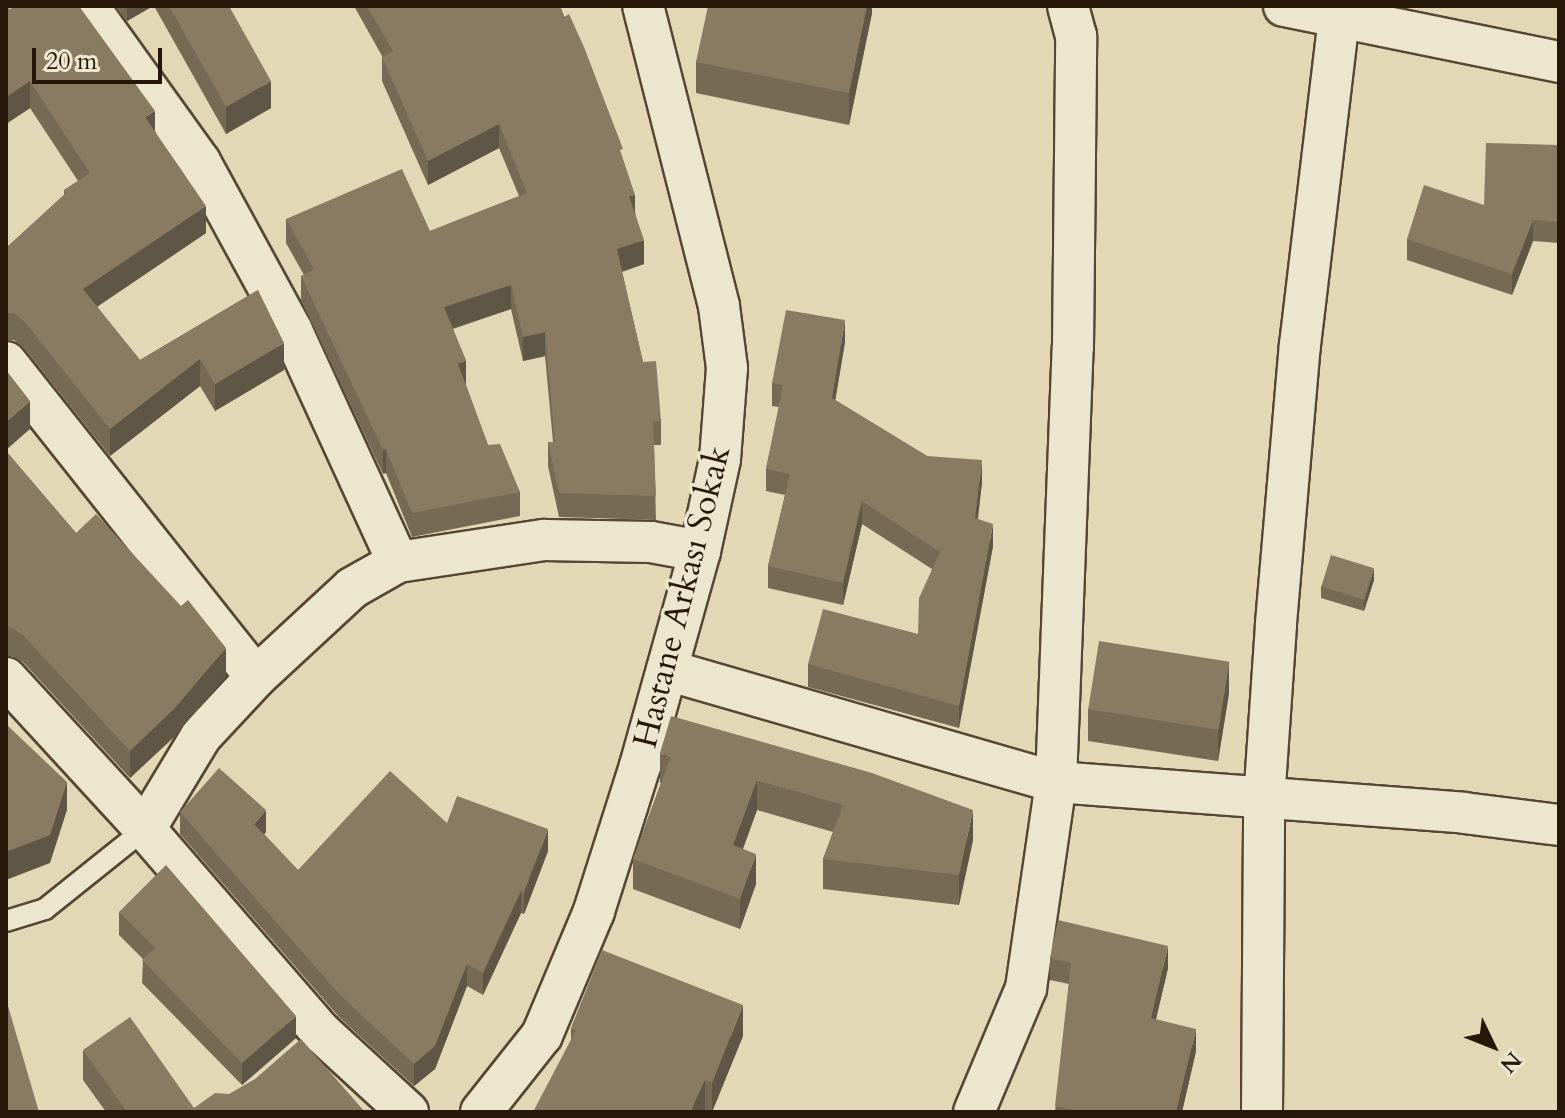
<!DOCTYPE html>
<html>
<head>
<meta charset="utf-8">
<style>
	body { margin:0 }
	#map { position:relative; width:1565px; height:1118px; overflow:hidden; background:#e3d8b5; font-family:Cardo,serif }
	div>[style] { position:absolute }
	.roads { filter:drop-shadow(2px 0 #564734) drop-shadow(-2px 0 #564734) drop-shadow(0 2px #564734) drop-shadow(0 -2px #564734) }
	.lane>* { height:20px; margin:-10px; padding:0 10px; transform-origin:10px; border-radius:10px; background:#ede6cf }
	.street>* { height:40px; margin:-20px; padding:0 20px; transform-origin:20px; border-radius:20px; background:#ede6cf }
	.wall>* { inset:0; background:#766a54 }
	.shaded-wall>* { inset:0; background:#605645; transform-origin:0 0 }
	.building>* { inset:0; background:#897b62; transform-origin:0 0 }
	span { translate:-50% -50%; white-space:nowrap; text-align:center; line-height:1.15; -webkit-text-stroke:7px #ede6cf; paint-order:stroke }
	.street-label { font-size:34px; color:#271709 }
	.frame { position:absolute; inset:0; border:8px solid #271709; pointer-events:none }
	.north { position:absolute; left:1453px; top:1006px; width:80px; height:80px; -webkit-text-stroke:6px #ede6cf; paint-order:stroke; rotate:133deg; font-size:22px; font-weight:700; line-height:32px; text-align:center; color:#271709 }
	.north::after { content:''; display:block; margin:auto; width:28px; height:36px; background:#271709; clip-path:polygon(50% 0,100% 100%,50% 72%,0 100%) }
	.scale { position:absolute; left:32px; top:48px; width:130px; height:36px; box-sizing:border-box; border:4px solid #271709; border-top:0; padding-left:10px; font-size:24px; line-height:28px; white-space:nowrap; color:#271709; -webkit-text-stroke:6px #ede6cf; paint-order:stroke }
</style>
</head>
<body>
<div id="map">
	<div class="roads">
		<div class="lane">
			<i style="left:6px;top:921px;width:41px;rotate:-17.1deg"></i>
			<i style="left:45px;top:909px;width:128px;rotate:-38.7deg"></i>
		</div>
		<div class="street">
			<i style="left:88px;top:6px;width:192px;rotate:54.3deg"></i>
			<i style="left:200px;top:162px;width:192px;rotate:61.4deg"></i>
			<i style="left:292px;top:331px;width:254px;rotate:65.4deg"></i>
			<i style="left:1284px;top:6px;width:281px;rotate:11.5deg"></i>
			<i style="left:6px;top:362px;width:402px;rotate:51.6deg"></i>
			<i style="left:667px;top:670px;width:405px;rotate:16.1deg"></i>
			<i style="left:1056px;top:782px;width:409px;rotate:4.3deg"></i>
			<i style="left:1464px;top:813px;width:96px;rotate:7.2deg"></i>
			<i style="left:6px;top:678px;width:205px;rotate:47.4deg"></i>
			<i style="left:145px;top:829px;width:270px;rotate:49.1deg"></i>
			<i style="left:322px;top:1033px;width:117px;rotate:42.6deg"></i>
			<i style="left:145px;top:829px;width:109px;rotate:-58.9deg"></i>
			<i style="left:201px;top:736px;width:81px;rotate:-47deg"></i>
			<i style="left:256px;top:677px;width:131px;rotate:-42.8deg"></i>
			<i style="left:352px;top:588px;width:53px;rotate:-29.5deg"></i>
			<i style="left:398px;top:562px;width:148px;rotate:-8.6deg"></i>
			<i style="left:544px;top:540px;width:107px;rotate:1.1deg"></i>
			<i style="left:651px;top:542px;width:50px;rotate:10.4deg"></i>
			<i style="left:481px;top:1112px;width:98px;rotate:-51.6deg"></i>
			<i style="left:542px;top:1035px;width:134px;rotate:-67.2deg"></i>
			<i style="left:594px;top:911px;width:152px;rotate:-72.4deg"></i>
			<i style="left:640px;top:766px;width:223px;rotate:-74.4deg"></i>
			<i style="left:700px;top:551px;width:94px;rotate:-77.7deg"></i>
			<i style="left:720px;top:459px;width:91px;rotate:-85.6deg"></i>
			<i style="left:727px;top:368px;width:63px;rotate:-97.4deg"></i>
			<i style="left:719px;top:306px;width:309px;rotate:-104.2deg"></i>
			<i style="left:974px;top:1112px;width:134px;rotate:-67.2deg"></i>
			<i style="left:1026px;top:988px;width:208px;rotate:-81.7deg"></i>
			<i style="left:1056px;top:782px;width:435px;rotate:-87.8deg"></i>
			<i style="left:1073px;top:347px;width:311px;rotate:-89.4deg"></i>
			<i style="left:1076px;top:36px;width:31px;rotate:-105deg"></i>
			<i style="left:1262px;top:1112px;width:311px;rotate:-89.6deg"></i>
			<i style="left:1264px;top:801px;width:178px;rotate:-86.1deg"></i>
			<i style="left:1276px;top:623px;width:279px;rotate:-85.1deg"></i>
			<i style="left:1300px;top:345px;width:331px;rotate:-83.2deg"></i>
		</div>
	</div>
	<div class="wall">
		<i style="clip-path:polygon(114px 6px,153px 6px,127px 21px)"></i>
		<i style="clip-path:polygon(154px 6px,229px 6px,271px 108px,226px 134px)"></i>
		<i style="clip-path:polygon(354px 6px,560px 6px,623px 160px,635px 211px,644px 264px,622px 272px,643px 362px,661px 421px,661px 445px,654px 445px,656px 520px,559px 517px,548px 466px,548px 442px,553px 442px,545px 356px,523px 361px,511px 309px,453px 329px,466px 385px,488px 445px,520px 492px,520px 516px,412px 537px,386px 473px,383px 474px,301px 300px,301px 276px,304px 275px,286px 243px,286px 219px,430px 231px,519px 196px,499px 148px,428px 185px,382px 81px,382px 56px)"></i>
		<i style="clip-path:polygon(872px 6px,872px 13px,849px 125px,696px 93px,696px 62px)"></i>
		<i style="clip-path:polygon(6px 8px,10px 9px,155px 131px,206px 233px,97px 307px,140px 360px,258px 290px,284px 370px,215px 411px,200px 386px,110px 456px,24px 348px,14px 340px,6px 341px,6px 248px,64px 195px,64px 190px,78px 181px,30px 108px,6px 124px)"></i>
		<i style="clip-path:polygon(1559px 145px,1559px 243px,1533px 241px,1512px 295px,1407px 260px,1407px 239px,1484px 205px)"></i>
		<i style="clip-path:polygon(845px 342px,835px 400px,927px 456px,982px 482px,978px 519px,993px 546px,959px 728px,808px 687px,808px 664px,918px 634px,932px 569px,862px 524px,843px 605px,768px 588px,768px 566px,785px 495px,766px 491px,766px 469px,779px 407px,772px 406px,772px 383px)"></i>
		<i style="clip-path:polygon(6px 451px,76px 533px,226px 676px,174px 737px,130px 778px,23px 662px,12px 656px,6px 656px)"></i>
		<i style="clip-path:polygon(1374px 580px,1364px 611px,1321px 598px,1321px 586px)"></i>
		<i style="clip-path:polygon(1229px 693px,1218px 761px,1088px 741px,1088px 709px)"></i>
		<i style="clip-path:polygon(660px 753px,973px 840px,959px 905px,823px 889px,823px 859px,833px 832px,757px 810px,743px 849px,756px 884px,740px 929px,633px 889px,633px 859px,661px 783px,660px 783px)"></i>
		<i style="clip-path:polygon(180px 812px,266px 832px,264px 834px,298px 870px,447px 823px,548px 851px,524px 914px,521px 913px,483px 995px,467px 986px,435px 1069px,414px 1086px,339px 1017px,180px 834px)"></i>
		<i style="clip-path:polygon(119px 912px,296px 1038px,242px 1085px,142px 983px,143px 959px,119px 935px)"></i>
		<i style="clip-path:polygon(1050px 958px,1168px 968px,1156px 1019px,1196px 1051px,1182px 1112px,1055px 1112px,1069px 984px,1050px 980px)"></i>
		<i style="clip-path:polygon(571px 1028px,743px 1036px,712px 1112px,709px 1112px,571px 1039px)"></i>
		<i style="clip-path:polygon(83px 1050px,194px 1108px,365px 1112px,106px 1112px,83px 1080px)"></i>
	</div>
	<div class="shaded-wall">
		<i style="clip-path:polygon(127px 6px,153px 6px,127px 21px)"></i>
		<i style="clip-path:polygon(867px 6px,872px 6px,872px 13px,849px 125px,849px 93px)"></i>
		<i style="clip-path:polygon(30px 81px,30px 108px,6px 124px,6px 97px)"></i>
		<i style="clip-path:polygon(271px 81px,271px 108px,226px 134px,226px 107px)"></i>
		<i style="clip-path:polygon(155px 111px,155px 138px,145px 117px)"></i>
		<i style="clip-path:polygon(499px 124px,499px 148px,428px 185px,428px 161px)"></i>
		<i style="clip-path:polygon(635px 195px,635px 219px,629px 196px)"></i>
		<i style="clip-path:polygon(206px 206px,206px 233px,83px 316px,83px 289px)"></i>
		<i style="clip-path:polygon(1533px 220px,1533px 241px,1512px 295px,1512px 274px)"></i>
		<i style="clip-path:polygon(644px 240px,644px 264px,617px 273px,617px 249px)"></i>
		<i style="clip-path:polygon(511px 285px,511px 309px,444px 331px,444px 307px)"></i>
		<i style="clip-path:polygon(845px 320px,845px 342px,832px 420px,832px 398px)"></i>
		<i style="clip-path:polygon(545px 332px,545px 356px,523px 361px,523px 337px)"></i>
		<i style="clip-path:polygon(284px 343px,284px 370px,215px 411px,215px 384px)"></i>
		<i style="clip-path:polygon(200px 359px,200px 386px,110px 456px,110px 429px)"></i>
		<i style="clip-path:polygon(466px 360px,466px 384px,458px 388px,458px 364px)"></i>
		<i style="clip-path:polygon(30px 401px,30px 429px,6px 450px,6px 422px)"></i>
		<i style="left:386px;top:449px;width:24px;height:3px;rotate:90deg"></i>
		<i style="clip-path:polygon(982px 460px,982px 482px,975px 540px,975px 518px)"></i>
		<i style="clip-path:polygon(862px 501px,862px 524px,843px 605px,843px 583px)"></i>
		<i style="clip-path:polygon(993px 524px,993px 546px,959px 728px,959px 706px)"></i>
		<i style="clip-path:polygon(1374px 568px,1374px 580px,1364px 611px,1364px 599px)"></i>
		<i style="clip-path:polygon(226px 648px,226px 676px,174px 737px,130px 778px,130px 751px)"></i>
		<i style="clip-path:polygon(1229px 661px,1229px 693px,1218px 761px,1218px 729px)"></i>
		<i style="clip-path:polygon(757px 780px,757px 810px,733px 875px,733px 845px)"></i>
		<i style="clip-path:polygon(67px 782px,67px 810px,50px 863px,6px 880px,6px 852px)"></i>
		<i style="clip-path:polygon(266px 810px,266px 832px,254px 846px,254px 824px)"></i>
		<i style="clip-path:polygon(973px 810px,973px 840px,959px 905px,959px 875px)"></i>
		<i style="clip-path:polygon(548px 829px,548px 851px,524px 914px,524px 892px)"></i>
		<i style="clip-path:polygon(756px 854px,756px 884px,740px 929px,740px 899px)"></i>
		<i style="clip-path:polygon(521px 891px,521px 913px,483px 995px,483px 973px)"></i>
		<i style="clip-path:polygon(1168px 946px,1168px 968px,1151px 1040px,1151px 1018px)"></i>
		<i style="clip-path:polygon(467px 964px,467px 986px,435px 1069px,414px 1086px,414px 1064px)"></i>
		<i style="clip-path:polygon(743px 1005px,743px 1036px,712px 1112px,712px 1083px)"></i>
		<i style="clip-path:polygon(296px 1016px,296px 1038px,242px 1085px,242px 1063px)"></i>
		<i style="clip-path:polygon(1196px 1029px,1196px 1051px,1182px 1112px,1176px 1112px)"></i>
		<i style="clip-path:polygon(705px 1080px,705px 1110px,704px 1112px,690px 1112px)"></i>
	</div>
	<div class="building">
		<i style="clip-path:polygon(16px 6px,79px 6px,155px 111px,145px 117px,206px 206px,83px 289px,140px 360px,258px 290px,284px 343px,215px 384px,200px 359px,110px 429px,24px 321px,14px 313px,6px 313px,6px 248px,66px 193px,64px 190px,90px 173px,30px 81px,6px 97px,6px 8px,10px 9px)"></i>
		<i style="clip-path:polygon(169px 6px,229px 6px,271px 81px,226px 107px)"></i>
		<i style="clip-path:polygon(367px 6px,560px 6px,564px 17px,569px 14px,584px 47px,623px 149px,620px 150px,635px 195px,629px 196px,644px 240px,617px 249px,643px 362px,656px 361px,661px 421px,653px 422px,656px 496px,559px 493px,548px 442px,555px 442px,545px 332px,523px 337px,511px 285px,444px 307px,466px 360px,458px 364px,488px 445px,500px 444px,520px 492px,412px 513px,386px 449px,383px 450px,301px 276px,314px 269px,286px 219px,402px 169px,430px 231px,527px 193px,499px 124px,428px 161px,382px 57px,393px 51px)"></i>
		<i style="clip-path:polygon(708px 6px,867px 6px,849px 93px,696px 62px)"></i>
		<i style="clip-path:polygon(1486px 143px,1559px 145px,1559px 222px,1533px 220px,1512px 274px,1407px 239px,1424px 185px,1484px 205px)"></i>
		<i style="clip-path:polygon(786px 310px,845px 320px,832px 398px,927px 456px,982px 460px,975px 518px,993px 524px,959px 706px,808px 664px,823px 609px,918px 634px,919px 598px,940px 552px,862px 501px,843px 583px,768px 566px,790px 474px,766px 469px,783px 385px,772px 383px)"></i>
		<i style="clip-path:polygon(6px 370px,30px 401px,6px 422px)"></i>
		<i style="clip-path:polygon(6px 451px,76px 533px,96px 514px,181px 606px,188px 600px,226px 648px,174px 709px,130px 751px,23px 635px,12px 628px,6px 628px)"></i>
		<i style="left:1331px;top:555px;width:45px;height:33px;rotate:17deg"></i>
		<i style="left:1099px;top:641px;width:132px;height:69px;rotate:9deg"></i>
		<i style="clip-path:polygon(671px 716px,872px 773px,973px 810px,959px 875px,823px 859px,843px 805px,757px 780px,733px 845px,756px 854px,740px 899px,633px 859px,671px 756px,660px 753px)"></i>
		<i style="clip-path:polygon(6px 724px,67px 782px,50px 835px,6px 852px)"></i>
		<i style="clip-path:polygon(219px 768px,266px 810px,254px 824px,298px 870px,390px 771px,447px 823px,457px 796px,548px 829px,524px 892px,521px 891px,483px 973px,467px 964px,435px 1046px,414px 1064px,339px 994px,180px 812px)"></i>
		<i style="clip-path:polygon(166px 865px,296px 1016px,242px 1063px,142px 960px,155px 948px,119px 912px)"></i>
		<i style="clip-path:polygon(1058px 920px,1168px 946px,1151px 1018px,1196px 1029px,1176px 1112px,1082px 1112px,1055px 1106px,1071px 963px,1050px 958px)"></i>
		<i style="clip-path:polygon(602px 950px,743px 1005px,712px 1083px,705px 1080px,690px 1112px,533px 1112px,576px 1030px,571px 1028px)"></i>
		<i style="clip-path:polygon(6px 999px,39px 1112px,6px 1112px)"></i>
		<i style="clip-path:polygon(130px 1017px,194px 1108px,215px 1093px,229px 1094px,255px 1079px,301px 1039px,365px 1112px,127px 1112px,83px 1050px)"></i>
	</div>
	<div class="street-label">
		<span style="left:682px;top:597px;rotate:-76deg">Hastane Arkası Sokak</span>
	</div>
	<div class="frame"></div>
	<div class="north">N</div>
	<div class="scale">20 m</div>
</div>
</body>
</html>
